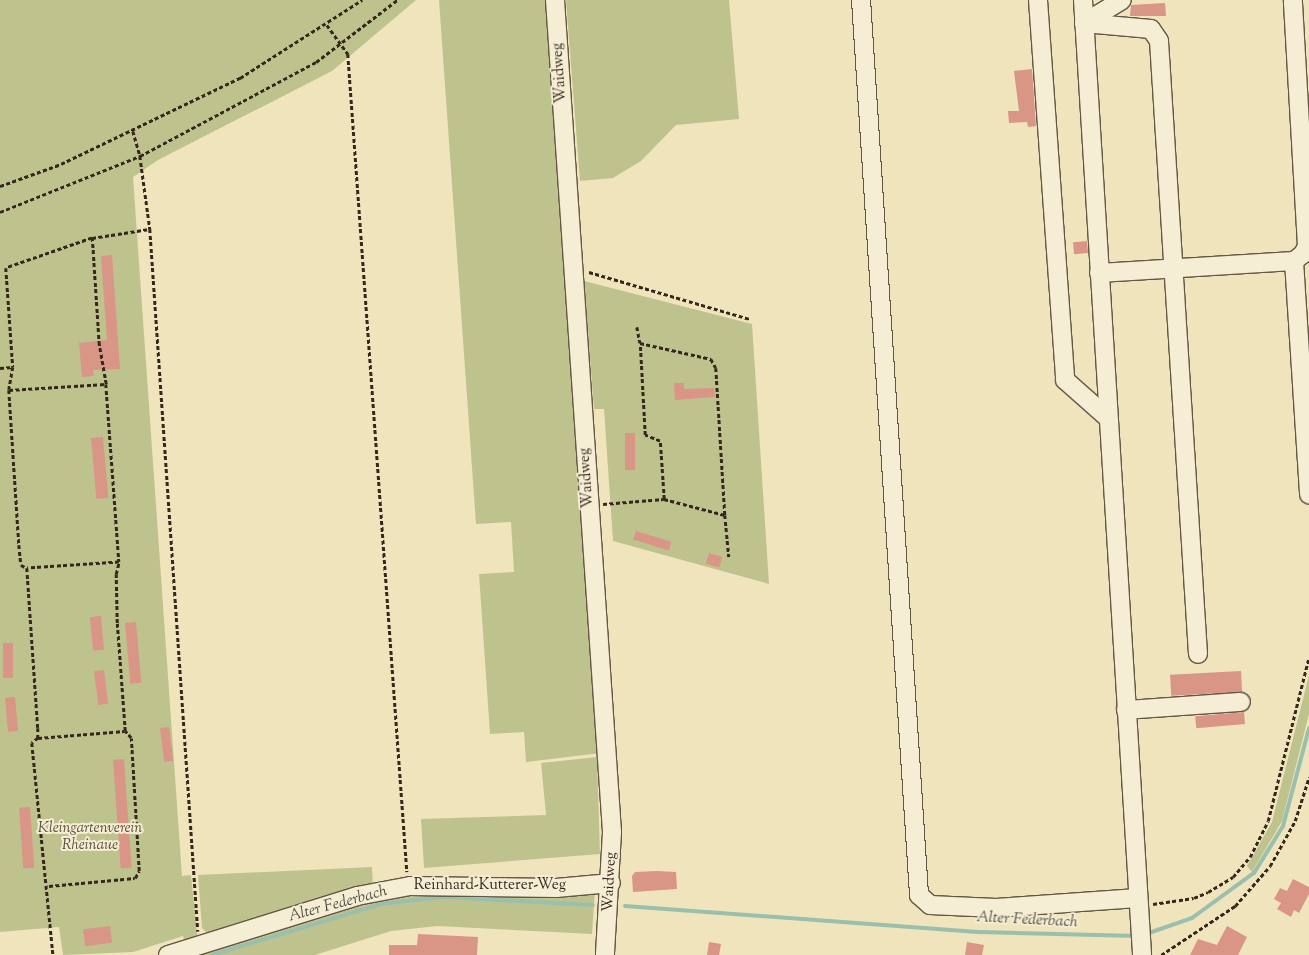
<!DOCTYPE html>
<html>
<head>
<meta charset="utf-8">
<style>
	body { margin:0 }
	#map { position:relative; width:1309px; height:955px; overflow:hidden; background:#f0e4bd; font-family:"Sorts Mill Goudy",serif }
	div>[style] { position:absolute }
	.green>* { inset:0; background:#bec38e }
	.stream>* { height:4px; margin:-2px; padding:0 2px; transform-origin:2px; border-radius:2px; background:#9bbfad }
	.building>* { inset:0; background:#d99586; transform-origin:0 0 }
	.path>* { height:2.5px; margin-top:-1.25px; transform-origin:0; background:repeating-linear-gradient(90deg,#36271d 0 4px,transparent 0 6.5px) }
	.roads { filter:drop-shadow(1px 0 #645645) drop-shadow(-1px 0 #645645) drop-shadow(0 1px #645645) drop-shadow(0 -1px #645645) }
	.minor>* { height:18px; margin:-9px; padding:0 9px; transform-origin:9px; border-radius:9px; background:#f5edd4 }
	span { translate:-50% -50%; white-space:nowrap; text-align:center; line-height:1.15; -webkit-text-stroke:4px #f5edd4; paint-order:stroke }
	.street-label { font-size:15px; color:#36271d }
	.park-label { font-size:15px; color:#584e39; font-style:italic }
	.water-label { font-size:16px; color:#4f4d41; font-style:italic }
</style>
</head>
<body>
<div id="map">
	<div class="green">
		<i style="clip-path:polygon(0 0,416px 0,332px 71px,158px 160px,133px 177px,182px 876px,191px 875px,198px 942px,186px 946px,183px 936px,133px 952px,63px 955px,59px 927px,0 932px)"></i>
		<i style="clip-path:polygon(439px 0,547px 0,601px 753px,526px 762px,524px 732px,490px 734px,479px 574px,514px 572px,511px 522px,476px 524px)"></i>
		<i style="clip-path:polygon(566px 0,729px 0,739px 119px,676px 125px,641px 161px,613px 178px,580px 181px)"></i>
		<i style="clip-path:polygon(584px 281px,752px 324px,769px 584px,613px 541px,604px 409px,594px 409px)"></i>
		<i style="clip-path:polygon(1309px 675px,1309px 714px,1282px 821px,1252px 872px,1247px 866px,1272px 822px)"></i>
		<i style="clip-path:polygon(597px 757px,600px 854px,424px 868px,421px 819px,546px 815px,541px 763px)"></i>
		<i style="clip-path:polygon(372px 867px,373px 888px,212px 938px,202px 928px,198px 875px)"></i>
		<i style="clip-path:polygon(595px 889px,592px 934px,437px 926px,391px 931px,315px 955px,187px 955px,404px 891px)"></i>
	</div>
	<div class="stream">
		<i style="left:625px;top:906px;width:357px;rotate:4.2deg"></i>
		<i style="left:981px;top:932px;width:156px;rotate:1.5deg"></i>
		<i style="left:1146px;top:934px;width:49px;rotate:-19.2deg"></i>
		<i style="left:1192px;top:918px;width:77px;rotate:-36deg"></i>
		<i style="left:1254px;top:873px;width:55px;rotate:-58.3deg"></i>
		<i style="left:1283px;top:826px;width:101px;rotate:-75.1deg"></i>
		<i style="left:212px;top:955px;width:177px;rotate:-16.8deg"></i>
		<i style="left:381px;top:904px;width:62px;rotate:-6.4deg"></i>
		<i style="left:443px;top:897px;width:150px;rotate:3.1deg"></i>
	</div>
	<div class="building">
		<i style="clip-path:polygon(1165px 3px,1166px 16px,1130px 16px,1131px 5px)"></i>
		<i style="clip-path:polygon(1032px 69px,1036px 126px,1028px 127px,1027px 122px,1009px 123px,1008px 111px,1019px 111px,1014px 71px)"></i>
		<i style="left:1087px;top:241px;width:12px;height:14px;rotate:85deg"></i>
		<i style="clip-path:polygon(112px 255px,120px 369px,93px 370px,94px 376px,82px 377px,79px 343px,107px 340px,101px 256px)"></i>
		<i style="clip-path:polygon(674px 383px,684px 383px,684px 389px,714px 388px,715px 397px,675px 400px)"></i>
		<i style="left:625px;top:433px;width:10px;height:37px"></i>
		<i style="left:103px;top:437px;width:61px;height:12px;rotate:85deg"></i>
		<i style="left:636px;top:531px;width:37px;height:9px;rotate:17deg"></i>
		<i style="left:709px;top:553px;width:14px;height:11px;rotate:17deg"></i>
		<i style="left:101px;top:616px;width:34px;height:11px;rotate:85deg"></i>
		<i style="left:136px;top:622px;width:61px;height:11px;rotate:85deg"></i>
		<i style="left:3px;top:643px;width:10px;height:35px"></i>
		<i style="left:104px;top:670px;width:34px;height:10px;rotate:83deg"></i>
		<i style="left:1241px;top:671px;width:21px;height:71px;rotate:87deg"></i>
		<i style="left:15px;top:697px;width:34px;height:10px;rotate:85deg"></i>
		<i style="left:1244px;top:712px;width:12px;height:49px;rotate:85deg"></i>
		<i style="left:169px;top:727px;width:34px;height:9px;rotate:83deg"></i>
		<i style="left:124px;top:759px;width:109px;height:11px;rotate:86deg"></i>
		<i style="left:30px;top:807px;width:61px;height:11px;rotate:86deg"></i>
		<i style="clip-path:polygon(657px 871px,676px 872px,677px 889px,633px 892px,632px 876px,635px 872px)"></i>
		<i style="clip-path:polygon(1293px 879px,1309px 887px,1309px 894px,1299px 913px,1294px 910px,1291px 917px,1277px 909px,1281px 903px,1274px 899px,1280px 888px,1287px 891px)"></i>
		<i style="left:110px;top:926px;width:17px;height:27px;rotate:83deg"></i>
		<i style="clip-path:polygon(1227px 926px,1247px 937px,1238px 955px,1190px 955px,1198px 939px,1217px 945px)"></i>
		<i style="clip-path:polygon(418px 934px,478px 937px,477px 955px,389px 955px,389px 945px,417px 945px)"></i>
		<i style="clip-path:polygon(709px 942px,721px 944px,719px 955px,707px 955px)"></i>
		<i style="clip-path:polygon(967px 942px,984px 945px,982px 955px,965px 955px)"></i>
	</div>
	<div class="path">
		<i style="left:327px;top:25px;width:36px;rotate:54deg"></i>
		<i style="left:348px;top:54px;width:820px;rotate:85.87deg"></i>
		<i style="left:133px;top:131px;width:26px;rotate:74deg"></i>
		<i style="left:140px;top:156px;width:200px;rotate:-28.1deg"></i>
		<i style="left:316px;top:62px;width:102px;rotate:-37.4deg"></i>
		<i style="left:0;top:186px;width:65px;rotate:-19.8deg"></i>
		<i style="left:61px;top:164px;width:199px;rotate:-25.7deg"></i>
		<i style="left:240px;top:78px;width:145px;rotate:-32.6deg"></i>
		<i style="left:0;top:212px;width:151px;rotate:-21.8deg"></i>
		<i style="left:140px;top:156px;width:74px;rotate:82.2deg"></i>
		<i style="left:150px;top:229px;width:704px;rotate:86.09deg"></i>
		<i style="left:92px;top:238px;width:58px;rotate:-9deg"></i>
		<i style="left:589px;top:272px;width:168px;rotate:16.3deg"></i>
		<i style="left:637px;top:327px;width:16px;rotate:79deg"></i>
		<i style="left:0;top:368px;width:13px;rotate:-4deg"></i>
		<i style="left:13px;top:367px;width:23px;rotate:100deg"></i>
		<i style="left:9px;top:390px;width:155px;rotate:86.3deg"></i>
		<i style="left:19px;top:545px;width:20px;rotate:84deg"></i>
		<i style="left:21px;top:565px;width:7px;rotate:27deg"></i>
		<i style="left:106px;top:384px;width:178px;rotate:85.8deg"></i>
		<i style="left:9px;top:390px;width:97px;rotate:-3.5deg"></i>
		<i style="left:106px;top:384px;width:40px;rotate:-100deg"></i>
		<i style="left:99px;top:345px;width:107px;rotate:-93.7deg"></i>
		<i style="left:92px;top:238px;width:91px;rotate:160.8deg"></i>
		<i style="left:6px;top:268px;width:99px;rotate:86deg"></i>
		<i style="left:664px;top:499px;width:58px;rotate:-93.9deg"></i>
		<i style="left:660px;top:441px;width:16px;rotate:-158deg"></i>
		<i style="left:645px;top:435px;width:92px;rotate:-93.1deg"></i>
		<i style="left:640px;top:343px;width:73px;rotate:12.7deg"></i>
		<i style="left:711px;top:359px;width:10px;rotate:61deg"></i>
		<i style="left:716px;top:368px;width:147px;rotate:86.5deg"></i>
		<i style="left:603px;top:504px;width:61px;rotate:-4.7deg"></i>
		<i style="left:664px;top:499px;width:63px;rotate:14.7deg"></i>
		<i style="left:725px;top:515px;width:42px;rotate:84.6deg"></i>
		<i style="left:38px;top:738px;width:87px;rotate:-4.6deg"></i>
		<i style="left:49px;top:886px;width:86px;rotate:-5.3deg"></i>
		<i style="left:135px;top:878px;width:8px;rotate:-60deg"></i>
		<i style="left:139px;top:871px;width:133px;rotate:-93.4deg"></i>
		<i style="left:131px;top:738px;width:9px;rotate:-131deg"></i>
		<i style="left:125px;top:731px;width:108px;rotate:-94.2deg"></i>
		<i style="left:117px;top:623px;width:49px;rotate:-91.2deg"></i>
		<i style="left:116px;top:574px;width:12px;rotate:-76deg"></i>
		<i style="left:119px;top:562px;width:92px;rotate:176.3deg"></i>
		<i style="left:27px;top:568px;width:160px;rotate:86.1deg"></i>
		<i style="left:38px;top:728px;width:10px;rotate:90deg"></i>
		<i style="left:38px;top:738px;width:8px;rotate:140deg"></i>
		<i style="left:32px;top:743px;width:213px;rotate:84.3deg"></i>
		<i style="left:1153px;top:904px;width:41px;rotate:-8.3deg"></i>
		<i style="left:1194px;top:898px;width:15px;rotate:-23deg"></i>
		<i style="left:1208px;top:892px;width:29px;rotate:-31deg"></i>
		<i style="left:1233px;top:877px;width:26px;rotate:-50deg"></i>
		<i style="left:1250px;top:857px;width:40px;rotate:-63.4deg"></i>
		<i style="left:1268px;top:821px;width:169px;rotate:-76deg"></i>
		<i style="left:1161px;top:955px;width:89px;rotate:-33.5deg"></i>
		<i style="left:1235px;top:906px;width:53px;rotate:-48.8deg"></i>
		<i style="left:1270px;top:866px;width:51px;rotate:-60.9deg"></i>
		<i style="left:1295px;top:821px;width:46px;rotate:-72.3deg"></i>
	</div>
	<div class="roads">
		<div class="minor">
			<i style="left:555px;top:0;width:834px;rotate:86.08deg"></i>
			<i style="left:612px;top:832px;width:123px;rotate:93.3deg"></i>
			<i style="left:861px;top:0;width:897px;rotate:86.29deg"></i>
			<i style="left:919px;top:895px;width:15px;rotate:42deg"></i>
			<i style="left:930px;top:905px;width:66px;rotate:2.6deg"></i>
			<i style="left:996px;top:908px;width:142px;rotate:-4deg"></i>
			<i style="left:1038px;top:0;width:381px;rotate:85.9deg"></i>
			<i style="left:1065px;top:380px;width:57px;rotate:41.5deg"></i>
			<i style="left:1083px;top:0;width:957px;rotate:86.46deg"></i>
			<i style="left:1084px;top:23px;width:67px;rotate:5.1deg"></i>
			<i style="left:1151px;top:29px;width:14px;rotate:56deg"></i>
			<i style="left:1159px;top:41px;width:614px;rotate:86.36deg"></i>
			<i style="left:1084px;top:23px;width:44px;rotate:-31.2deg"></i>
			<i style="left:1294px;top:261px;width:234px;rotate:86.3deg"></i>
			<i style="left:1099px;top:273px;width:195px;rotate:-3.5deg"></i>
			<i style="left:1294px;top:261px;width:11px;rotate:-38deg"></i>
			<i style="left:1303px;top:254px;width:9px;rotate:-63deg"></i>
			<i style="left:1307px;top:246px;width:246px;rotate:-93.3deg"></i>
			<i style="left:1126px;top:710px;width:115px;rotate:-4deg"></i>
			<i style="left:168px;top:955px;width:198px;rotate:-17.3deg"></i>
			<i style="left:357px;top:896px;width:54px;rotate:-10.7deg"></i>
			<i style="left:410px;top:886px;width:146px;rotate:0.8deg"></i>
			<i style="left:556px;top:888px;width:55px;rotate:-5.2deg"></i>
		</div>
	</div>
	<div class="street-label">
		<span style="left:560px;top:73px;rotate:-94deg">Waidweg</span>
		<span style="left:587px;top:478px;rotate:-94deg">Waidweg</span>
		<span style="left:610px;top:882px;rotate:-87deg">Waidweg</span>
		<span style="left:490px;top:886px">Reinhard-Kutterer-Weg</span>
	</div>
	<div class="park-label">
		<span style="left:90px;top:837px">Kleingartenverein<br>Rheinaue</span>
	</div>
	<div class="water-label">
		<span style="left:338px;top:905px;rotate:-15deg">Alter Federbach</span>
		<span style="left:1027px;top:921px;rotate:3deg">Alter Federbach</span>
	</div>
</div>
</body>
</html>
